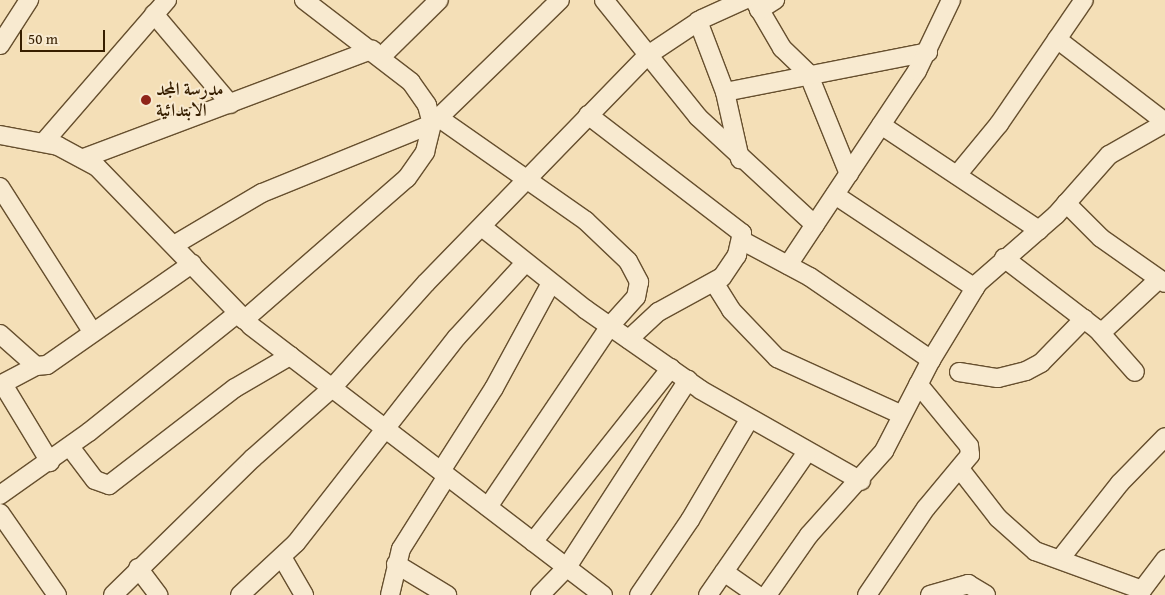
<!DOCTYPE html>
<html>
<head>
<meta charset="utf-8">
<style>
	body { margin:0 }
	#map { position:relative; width:1165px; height:595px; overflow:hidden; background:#f4dfb7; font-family:"Gentium Book Plus",Amiri,serif }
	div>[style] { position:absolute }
	.roads { filter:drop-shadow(1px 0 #664f2e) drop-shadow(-1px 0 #664f2e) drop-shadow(0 1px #664f2e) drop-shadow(0 -1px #664f2e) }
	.minor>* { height:18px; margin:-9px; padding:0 9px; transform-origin:9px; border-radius:9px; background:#f8ead0 }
	.dots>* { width:14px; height:14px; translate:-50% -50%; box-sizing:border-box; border:2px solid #f8ead0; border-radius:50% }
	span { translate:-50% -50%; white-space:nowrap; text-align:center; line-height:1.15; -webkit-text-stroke:4px #f8ead0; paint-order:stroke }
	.poi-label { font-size:18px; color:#371f00; font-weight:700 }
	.left { translate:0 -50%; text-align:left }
	.scale { position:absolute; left:20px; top:30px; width:85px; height:22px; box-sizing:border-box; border:2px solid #371f00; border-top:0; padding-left:6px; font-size:15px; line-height:18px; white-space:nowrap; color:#371f00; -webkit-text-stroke:4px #f8ead0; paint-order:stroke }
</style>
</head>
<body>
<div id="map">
	<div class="roads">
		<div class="minor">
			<i style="left:604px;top:0;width:150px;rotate:51.2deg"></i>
			<i style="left:698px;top:117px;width:159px;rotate:42.7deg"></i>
			<i style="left:754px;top:0;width:56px;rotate:59.7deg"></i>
			<i style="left:782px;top:48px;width:36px;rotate:44deg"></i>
			<i style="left:808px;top:73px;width:109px;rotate:67.9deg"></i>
			<i style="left:759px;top:10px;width:19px;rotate:-32deg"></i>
			<i style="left:154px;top:14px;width:118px;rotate:49.8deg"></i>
			<i style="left:698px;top:21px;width:76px;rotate:69.2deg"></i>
			<i style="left:725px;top:92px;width:69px;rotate:77.4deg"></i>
			<i style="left:1057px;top:39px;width:136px;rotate:37.5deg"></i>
			<i style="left:0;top:45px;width:54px;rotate:-57.2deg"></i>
			<i style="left:381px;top:57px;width:81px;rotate:-44.5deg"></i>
			<i style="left:725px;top:92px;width:207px;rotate:-11.1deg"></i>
			<i style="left:588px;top:115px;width:194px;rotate:37.5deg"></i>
			<i style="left:742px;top:233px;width:23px;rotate:103deg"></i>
			<i style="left:737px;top:255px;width:27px;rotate:124deg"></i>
			<i style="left:722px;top:277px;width:73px;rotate:151.3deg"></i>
			<i style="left:658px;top:312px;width:40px;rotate:137deg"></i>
			<i style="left:439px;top:118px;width:179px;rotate:35deg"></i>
			<i style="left:586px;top:221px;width:58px;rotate:43.6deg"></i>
			<i style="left:628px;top:261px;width:24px;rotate:62deg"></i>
			<i style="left:639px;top:282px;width:15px;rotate:101deg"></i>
			<i style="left:636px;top:297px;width:39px;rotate:132deg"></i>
			<i style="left:610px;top:326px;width:218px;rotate:124deg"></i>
			<i style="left:881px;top:125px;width:190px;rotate:33.6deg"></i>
			<i style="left:0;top:135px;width:59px;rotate:10.7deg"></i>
			<i style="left:58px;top:146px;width:44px;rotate:28.3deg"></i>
			<i style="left:97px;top:167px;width:221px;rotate:45.9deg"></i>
			<i style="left:251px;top:326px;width:443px;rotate:37.4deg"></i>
			<i style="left:44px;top:142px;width:188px;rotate:-49.1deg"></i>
			<i style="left:84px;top:158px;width:308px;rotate:-20.6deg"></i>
			<i style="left:957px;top:175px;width:66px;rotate:-50.5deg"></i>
			<i style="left:999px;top:124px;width:150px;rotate:-55.6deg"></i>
			<i style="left:0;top:187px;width:169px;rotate:57.5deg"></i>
			<i style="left:835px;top:195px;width:168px;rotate:33.6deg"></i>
			<i style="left:1066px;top:203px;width:49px;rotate:45deg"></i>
			<i style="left:1101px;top:238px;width:78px;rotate:35.1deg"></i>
			<i style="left:482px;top:227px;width:132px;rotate:38.5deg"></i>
			<i style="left:585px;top:309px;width:141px;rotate:34.9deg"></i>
			<i style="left:701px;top:390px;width:184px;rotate:29.6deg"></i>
			<i style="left:741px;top:240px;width:78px;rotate:28.2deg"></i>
			<i style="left:810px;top:277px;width:147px;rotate:34.4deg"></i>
			<i style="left:174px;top:245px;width:102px;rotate:-30.6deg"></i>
			<i style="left:262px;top:193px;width:183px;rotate:-22.1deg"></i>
			<i style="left:432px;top:124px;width:178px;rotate:-44.1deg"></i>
			<i style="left:1004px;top:258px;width:117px;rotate:37.4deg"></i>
			<i style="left:1097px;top:329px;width:57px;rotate:48.5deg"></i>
			<i style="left:788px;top:265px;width:233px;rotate:-56.4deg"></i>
			<i style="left:917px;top:71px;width:79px;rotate:-64.4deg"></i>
			<i style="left:715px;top:284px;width:31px;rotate:58deg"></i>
			<i style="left:731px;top:310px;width:66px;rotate:46.2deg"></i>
			<i style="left:777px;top:358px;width:137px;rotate:24.5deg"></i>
			<i style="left:244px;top:320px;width:216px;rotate:-41.1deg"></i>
			<i style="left:407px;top:178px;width:32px;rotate:-55deg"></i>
			<i style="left:425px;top:152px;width:29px;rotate:-76deg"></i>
			<i style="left:432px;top:124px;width:20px;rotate:-105deg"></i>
			<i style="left:427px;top:105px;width:28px;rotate:-125deg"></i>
			<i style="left:411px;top:82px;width:135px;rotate:-142.5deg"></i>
			<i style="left:1101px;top:333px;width:79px;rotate:-43deg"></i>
			<i style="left:0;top:334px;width:48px;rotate:41.6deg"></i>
			<i style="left:959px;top:372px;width:39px;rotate:9deg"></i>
			<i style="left:998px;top:378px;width:29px;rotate:-14deg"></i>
			<i style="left:1026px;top:371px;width:17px;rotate:-28deg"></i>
			<i style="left:1041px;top:363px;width:62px;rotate:-45.7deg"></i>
			<i style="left:0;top:385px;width:41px;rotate:-27.8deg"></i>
			<i style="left:36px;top:366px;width:11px;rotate:-5deg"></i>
			<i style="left:47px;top:365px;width:177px;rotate:-34.9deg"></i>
			<i style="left:4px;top:386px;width:89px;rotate:58.8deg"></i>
			<i style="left:70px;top:447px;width:41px;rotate:52.9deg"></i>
			<i style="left:95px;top:480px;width:15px;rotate:20deg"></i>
			<i style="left:109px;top:485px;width:159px;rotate:-37.6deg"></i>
			<i style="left:235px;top:388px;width:64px;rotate:-30.2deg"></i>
			<i style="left:960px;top:469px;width:62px;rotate:52.2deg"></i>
			<i style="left:998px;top:518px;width:50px;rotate:41.7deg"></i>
			<i style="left:1035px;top:551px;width:114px;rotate:20deg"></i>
			<i style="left:1142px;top:590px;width:39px;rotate:-53deg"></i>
			<i style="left:441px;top:471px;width:98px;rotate:-57.4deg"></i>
			<i style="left:494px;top:388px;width:119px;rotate:-61.5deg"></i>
			<i style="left:0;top:495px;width:109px;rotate:-35.3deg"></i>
			<i style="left:89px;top:432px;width:189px;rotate:-38.6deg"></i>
			<i style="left:0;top:513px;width:100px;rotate:55.2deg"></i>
			<i style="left:533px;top:542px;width:222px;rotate:-51.6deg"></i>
			<i style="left:282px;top:557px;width:44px;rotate:59.9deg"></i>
			<i style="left:1060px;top:559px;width:97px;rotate:-51.7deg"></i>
			<i style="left:1120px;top:483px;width:64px;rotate:-45.6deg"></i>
			<i style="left:396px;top:564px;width:60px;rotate:31.3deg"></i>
			<i style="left:138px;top:568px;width:34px;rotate:53deg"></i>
			<i style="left:724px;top:572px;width:40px;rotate:34.9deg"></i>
			<i style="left:113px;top:595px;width:196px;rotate:-44.4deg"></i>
			<i style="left:253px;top:458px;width:106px;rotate:-41.5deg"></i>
			<i style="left:332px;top:388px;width:141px;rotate:-48.2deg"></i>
			<i style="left:426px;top:283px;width:318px;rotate:-45.8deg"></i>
			<i style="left:648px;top:55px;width:65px;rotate:-33.7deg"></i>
			<i style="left:702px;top:19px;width:46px;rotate:-24.3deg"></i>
			<i style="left:240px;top:595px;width:76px;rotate:-42.9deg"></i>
			<i style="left:296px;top:543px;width:261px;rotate:-52deg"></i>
			<i style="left:457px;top:337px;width:100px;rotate:-47.4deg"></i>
			<i style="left:390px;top:595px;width:47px;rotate:-76.6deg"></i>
			<i style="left:401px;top:549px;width:86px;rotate:-57.8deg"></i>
			<i style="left:540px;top:595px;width:39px;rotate:-46deg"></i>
			<i style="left:567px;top:567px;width:223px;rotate:-57.1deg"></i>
			<i style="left:639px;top:595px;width:91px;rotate:-55.8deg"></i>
			<i style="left:690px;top:520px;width:116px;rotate:-59.5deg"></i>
			<i style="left:708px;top:595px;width:174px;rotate:-55.3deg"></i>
			<i style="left:767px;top:595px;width:73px;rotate:-55deg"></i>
			<i style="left:809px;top:535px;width:113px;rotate:-48.2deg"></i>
			<i style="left:884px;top:451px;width:102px;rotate:-62.7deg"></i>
			<i style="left:931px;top:360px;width:90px;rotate:-58.6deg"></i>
			<i style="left:978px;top:283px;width:103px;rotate:-41.1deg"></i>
			<i style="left:1056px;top:215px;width:80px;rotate:-48.5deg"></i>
			<i style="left:1109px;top:155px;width:64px;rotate:-29.7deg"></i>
			<i style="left:867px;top:595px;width:105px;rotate:-55.9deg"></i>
			<i style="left:926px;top:508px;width:69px;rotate:-50.3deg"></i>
			<i style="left:970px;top:455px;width:9px;rotate:-96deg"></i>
			<i style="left:969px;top:446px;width:80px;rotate:-129.4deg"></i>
			<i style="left:930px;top:595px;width:40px;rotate:-16deg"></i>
			<i style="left:968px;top:584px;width:21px;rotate:31deg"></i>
		</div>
	</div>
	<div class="dots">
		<i style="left:146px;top:100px;background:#8f2418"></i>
	</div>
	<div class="poi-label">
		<span class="left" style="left:156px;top:100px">مدرسة المجد<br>الابتدائية</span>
	</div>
	<div class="scale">50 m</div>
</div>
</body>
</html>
